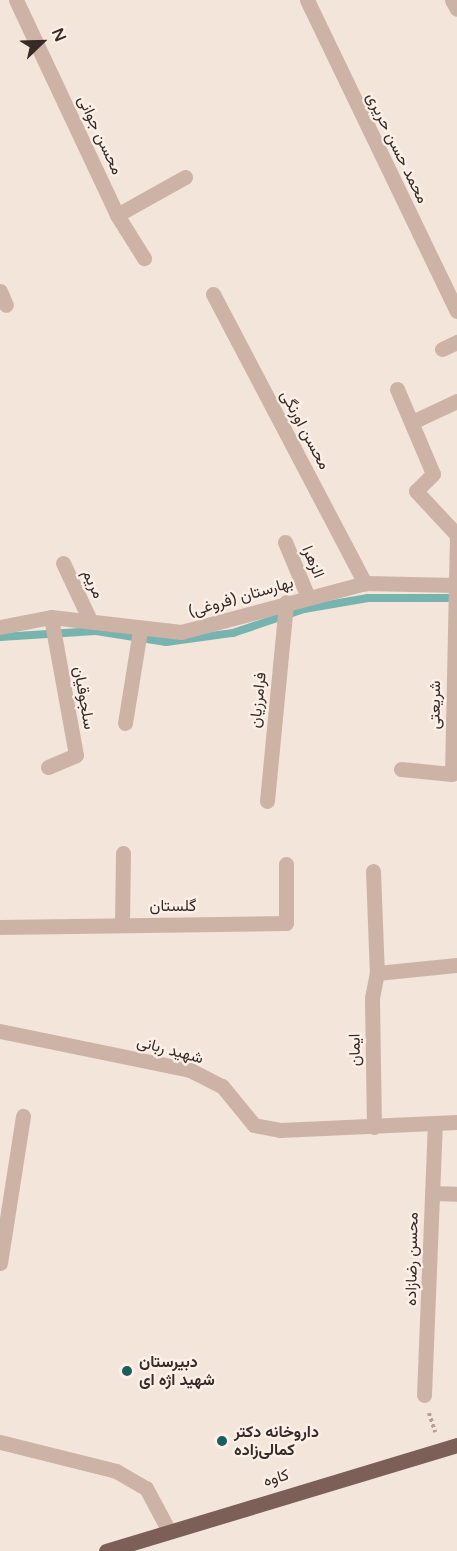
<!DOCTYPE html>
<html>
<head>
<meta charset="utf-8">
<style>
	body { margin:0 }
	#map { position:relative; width:457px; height:1551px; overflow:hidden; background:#f4e5db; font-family:"Varela Round",Vazirmatn,sans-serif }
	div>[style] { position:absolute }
	.stream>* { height:8px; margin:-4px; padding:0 4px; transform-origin:4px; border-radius:4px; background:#77b4af }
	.path>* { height:4px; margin-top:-2px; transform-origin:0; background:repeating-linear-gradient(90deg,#b99d90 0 3px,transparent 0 6px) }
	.minor>* { height:15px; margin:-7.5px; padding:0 7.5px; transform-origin:7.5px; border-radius:7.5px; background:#cdb3a6 }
	.primary>* { height:15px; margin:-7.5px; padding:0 7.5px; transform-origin:7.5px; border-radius:7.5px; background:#7c5f57 }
	.dots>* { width:16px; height:16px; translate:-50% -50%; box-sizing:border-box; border:3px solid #fbf0e8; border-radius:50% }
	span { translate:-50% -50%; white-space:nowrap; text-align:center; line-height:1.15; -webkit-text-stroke:4.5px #fbf0e8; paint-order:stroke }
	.street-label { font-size:16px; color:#382b27 }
	.poi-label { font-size:16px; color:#382b27; font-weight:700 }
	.left { translate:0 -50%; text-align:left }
	.north { position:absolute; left:12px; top:12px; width:60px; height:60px; -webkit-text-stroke:4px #fbf0e8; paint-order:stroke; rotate:67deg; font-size:16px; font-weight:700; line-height:24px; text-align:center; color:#382b27 }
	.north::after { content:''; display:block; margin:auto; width:21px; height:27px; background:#382b27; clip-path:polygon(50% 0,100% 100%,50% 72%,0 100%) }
</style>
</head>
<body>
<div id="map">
	<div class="stream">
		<i style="left:0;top:637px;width:96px;rotate:-3.6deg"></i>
		<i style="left:96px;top:631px;width:71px;rotate:8.9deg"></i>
		<i style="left:166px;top:642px;width:68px;rotate:-7.7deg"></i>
		<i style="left:233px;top:633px;width:75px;rotate:-18.7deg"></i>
		<i style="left:304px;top:609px;width:65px;rotate:-9.8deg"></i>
		<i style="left:368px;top:598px;width:88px"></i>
	</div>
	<div class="path">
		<i style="left:429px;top:1413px;width:20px;rotate:72deg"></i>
	</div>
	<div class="minor">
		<i style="left:16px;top:0;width:238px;rotate:64.8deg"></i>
		<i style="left:117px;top:215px;width:78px;rotate:-29.2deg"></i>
		<i style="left:307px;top:0;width:345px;rotate:64.3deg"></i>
		<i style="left:452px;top:0;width:10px;rotate:61deg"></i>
		<i style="left:117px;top:215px;width:51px;rotate:57.9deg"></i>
		<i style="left:0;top:291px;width:15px;rotate:67deg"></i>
		<i style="left:213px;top:294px;width:327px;rotate:62.3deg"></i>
		<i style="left:442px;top:349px;width:17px;rotate:-25deg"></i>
		<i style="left:397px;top:389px;width:92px;rotate:67deg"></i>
		<i style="left:433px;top:474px;width:24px;rotate:135deg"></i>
		<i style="left:416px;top:491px;width:59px;rotate:47.1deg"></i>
		<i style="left:412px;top:422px;width:50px;rotate:-25deg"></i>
		<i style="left:285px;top:542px;width:60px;rotate:67.3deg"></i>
		<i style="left:63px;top:563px;width:63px;rotate:64.7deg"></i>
		<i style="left:0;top:627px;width:52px;rotate:-11.1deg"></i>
		<i style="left:51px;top:617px;width:131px;rotate:6.6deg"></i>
		<i style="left:181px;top:632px;width:190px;rotate:-14.9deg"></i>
		<i style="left:365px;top:583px;width:92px;rotate:1.2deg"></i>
		<i style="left:125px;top:723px;width:94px;rotate:-80.8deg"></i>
		<i style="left:48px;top:767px;width:30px;rotate:-23deg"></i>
		<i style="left:76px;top:755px;width:140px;rotate:-100.3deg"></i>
		<i style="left:401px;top:769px;width:51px;rotate:5.6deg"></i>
		<i style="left:452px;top:774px;width:240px;rotate:-88.8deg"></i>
		<i style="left:267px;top:801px;width:200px;rotate:-84.5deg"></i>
		<i style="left:373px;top:871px;width:102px;rotate:87.8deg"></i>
		<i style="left:122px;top:924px;width:71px;rotate:-89.2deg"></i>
		<i style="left:0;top:927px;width:286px;rotate:-0.8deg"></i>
		<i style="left:286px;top:923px;width:59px;rotate:-90deg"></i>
		<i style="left:0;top:1031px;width:194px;rotate:11.6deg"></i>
		<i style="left:190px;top:1070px;width:36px;rotate:27deg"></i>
		<i style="left:222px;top:1086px;width:50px;rotate:50.6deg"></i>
		<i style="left:254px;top:1125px;width:26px;rotate:11deg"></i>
		<i style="left:280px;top:1130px;width:177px;rotate:-2.6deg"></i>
		<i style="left:374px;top:1127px;width:129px;rotate:-90.9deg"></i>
		<i style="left:372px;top:998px;width:25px;rotate:-79deg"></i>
		<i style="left:377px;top:973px;width:80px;rotate:-5.7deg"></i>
		<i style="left:432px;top:1193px;width:25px;rotate:2deg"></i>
		<i style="left:0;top:1263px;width:149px;rotate:-81.1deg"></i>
		<i style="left:424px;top:1395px;width:272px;rotate:-87.7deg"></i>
		<i style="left:0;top:1442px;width:120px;rotate:14deg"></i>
		<i style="left:116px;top:1471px;width:34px;rotate:30deg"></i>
		<i style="left:146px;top:1488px;width:49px;rotate:61.9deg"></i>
	</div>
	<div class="primary">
		<i style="left:106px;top:1551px;width:367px;rotate:-16.8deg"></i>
	</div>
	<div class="dots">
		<i style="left:127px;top:1371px;background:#195e5b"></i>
		<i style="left:222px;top:1441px;background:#195e5b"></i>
	</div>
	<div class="street-label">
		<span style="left:100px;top:135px;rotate:65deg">محسن جوانی</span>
		<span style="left:397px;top:148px;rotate:64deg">محمد حسن حریری</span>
		<span style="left:305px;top:430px;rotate:62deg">محسن اورنگی</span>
		<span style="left:313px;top:562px;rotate:67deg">الزهرا</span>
		<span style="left:93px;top:584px;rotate:65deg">مریم</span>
		<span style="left:241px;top:597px;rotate:-16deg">بهارستان (فروغی)</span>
		<span style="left:84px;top:698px;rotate:80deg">سلجوقیان</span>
		<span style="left:258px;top:700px;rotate:-84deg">فرامرزیان</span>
		<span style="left:435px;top:705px;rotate:-89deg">شریعتی</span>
		<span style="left:173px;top:906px">گلستان</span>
		<span style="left:170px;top:1050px;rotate:15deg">شهید ربانی</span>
		<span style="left:355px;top:1050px;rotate:-91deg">ایمان</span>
		<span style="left:412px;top:1259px;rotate:-89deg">محسن رضازاده</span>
		<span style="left:276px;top:1478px;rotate:-16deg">کاوه</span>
	</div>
	<div class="poi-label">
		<span class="left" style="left:139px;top:1371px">دبیرستان<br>شهید اژه ای</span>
		<span class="left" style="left:234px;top:1441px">داروخانه دکتر<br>کمالی‌زاده</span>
	</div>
	<div class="north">N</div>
</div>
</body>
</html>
